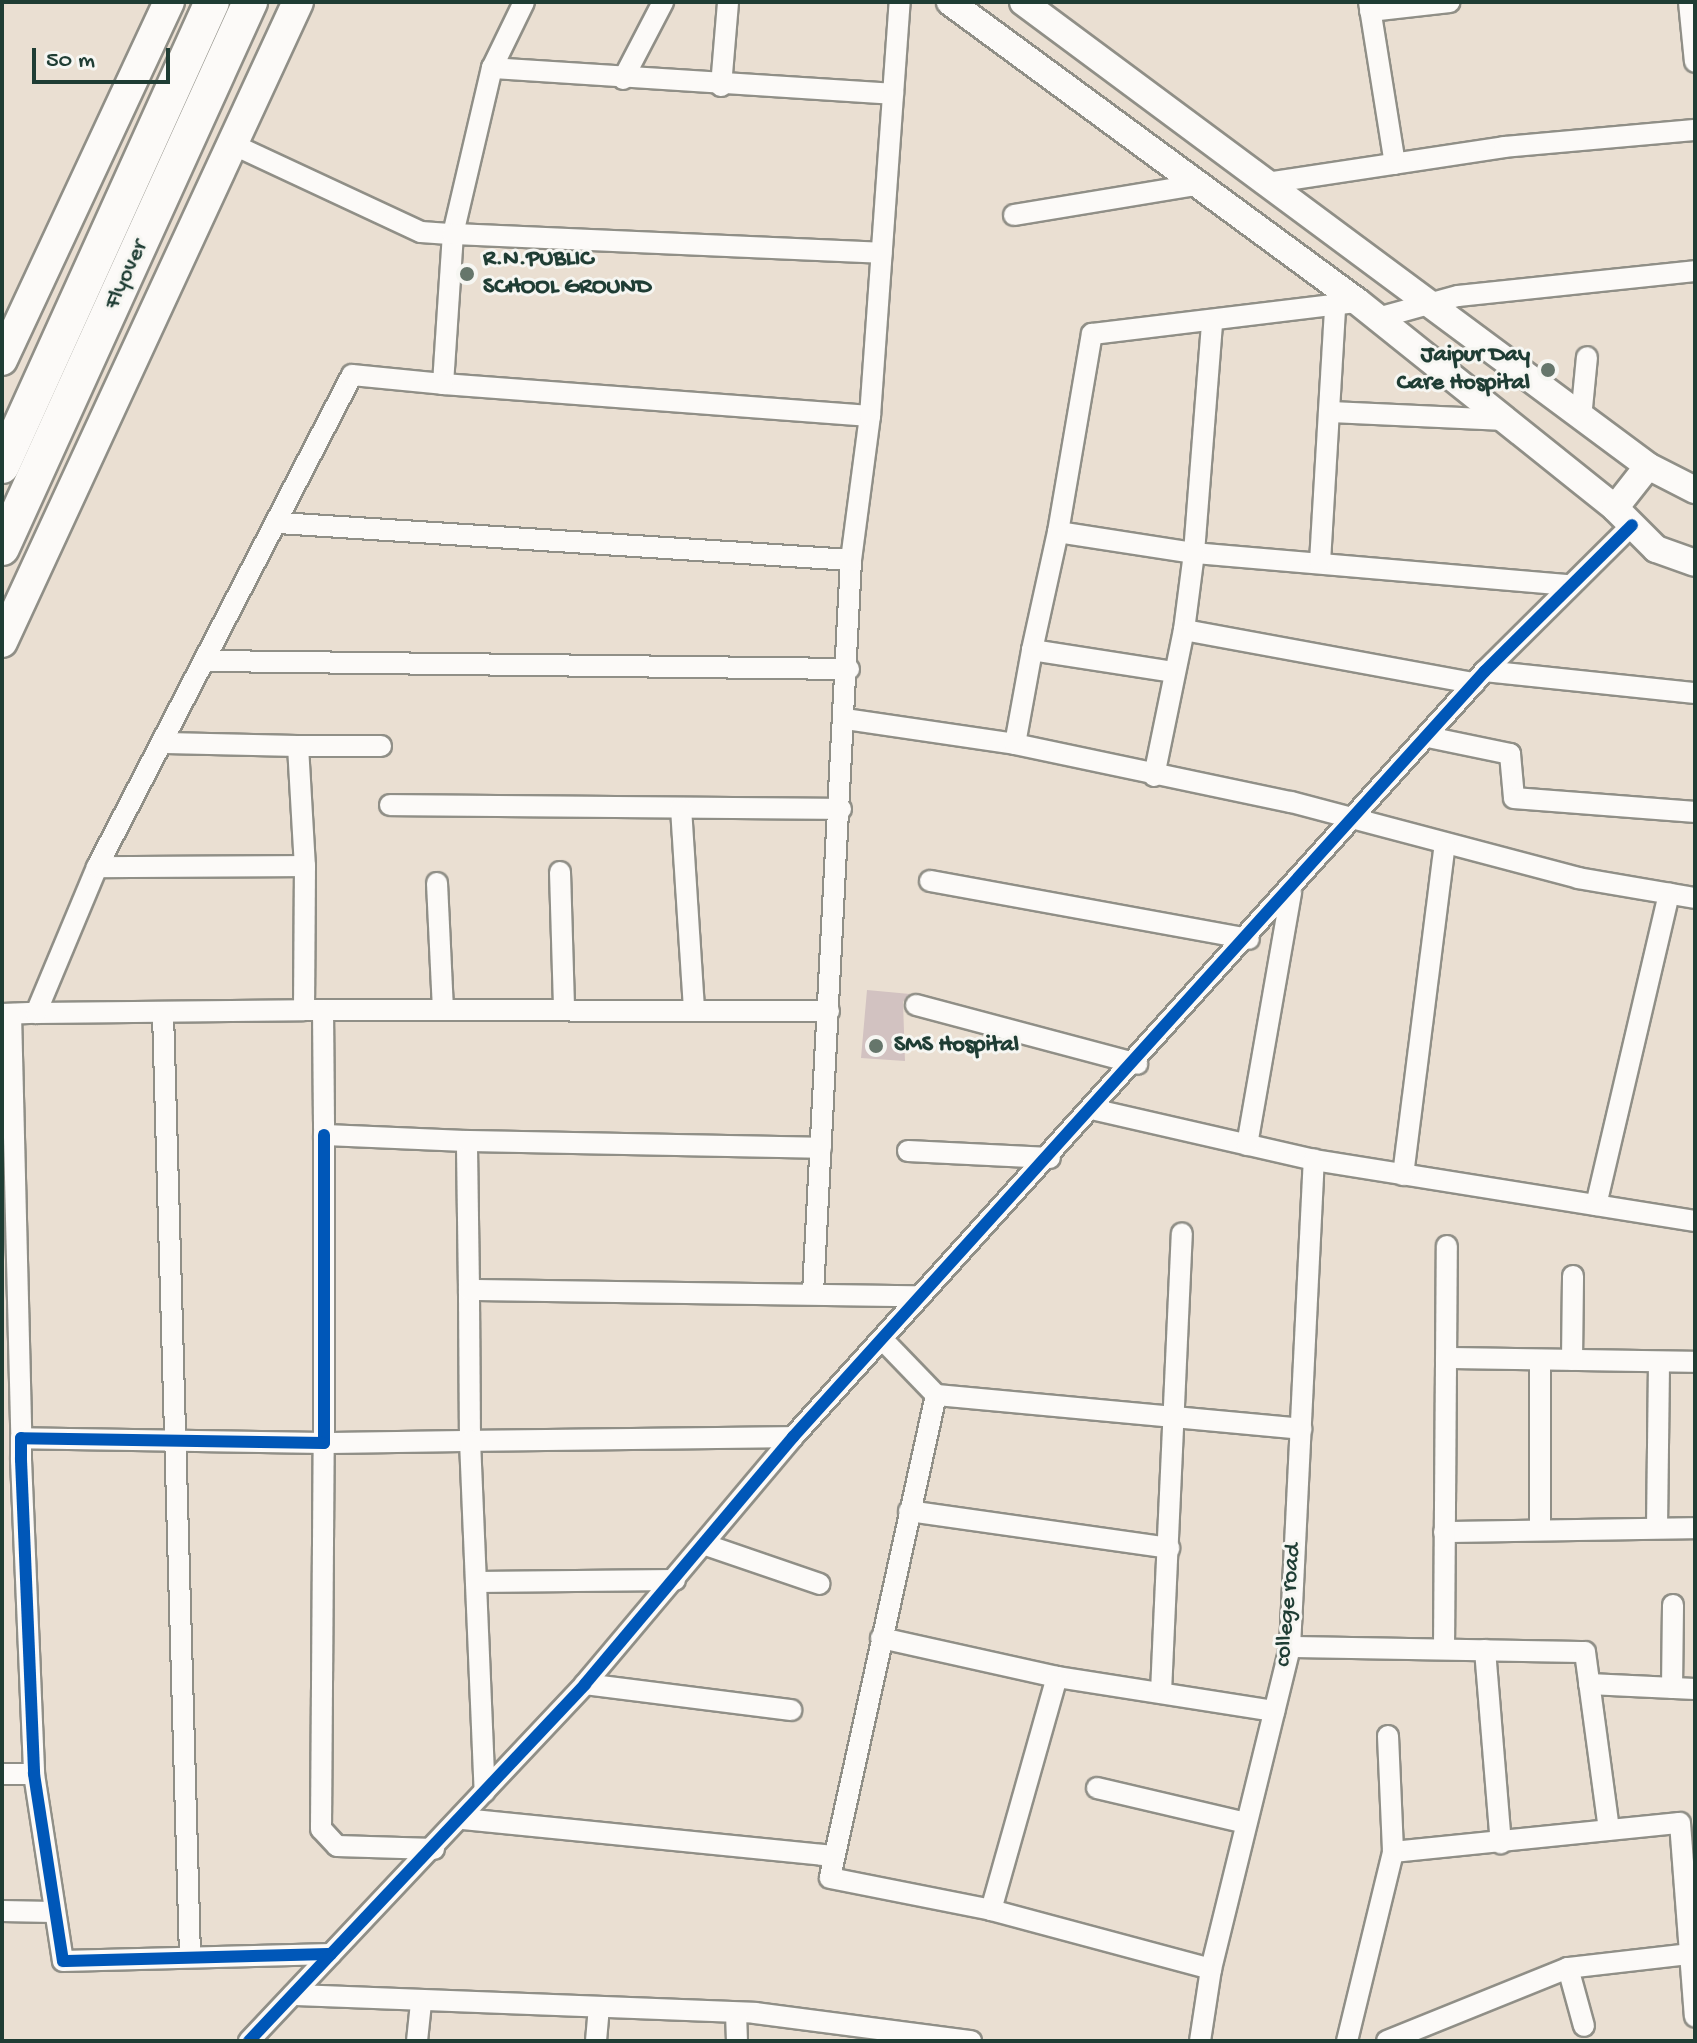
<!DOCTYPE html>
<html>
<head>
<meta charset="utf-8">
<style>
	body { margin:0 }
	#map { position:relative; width:1697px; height:2043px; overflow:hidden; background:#eadfd2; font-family:"Gochi Hand",sans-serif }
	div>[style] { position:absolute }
	.building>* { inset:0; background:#d2c2c1 }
	.roads { filter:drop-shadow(2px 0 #908f87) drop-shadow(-2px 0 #908f87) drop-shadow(0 2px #908f87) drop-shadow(0 -2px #908f87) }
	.minor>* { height:20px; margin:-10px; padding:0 10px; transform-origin:10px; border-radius:10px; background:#fcfaf8 }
	.tertiary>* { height:26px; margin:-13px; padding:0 13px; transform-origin:13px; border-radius:13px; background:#fcfaf8 }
	.secondary>* { height:30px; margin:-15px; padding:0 15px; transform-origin:15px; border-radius:15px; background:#fcfaf8 }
	.trunk>* { height:34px; margin:-17px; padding:0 17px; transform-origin:17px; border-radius:17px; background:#fcfaf8 }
	.cycleway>* { height:12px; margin:-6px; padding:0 6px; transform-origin:6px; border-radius:6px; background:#0057b8 }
	.dots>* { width:22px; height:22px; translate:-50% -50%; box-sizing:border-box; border:4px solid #f6f6f2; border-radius:50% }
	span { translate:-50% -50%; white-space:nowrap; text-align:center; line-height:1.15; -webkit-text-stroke:6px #f6f6f2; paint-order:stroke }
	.poi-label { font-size:24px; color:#1f3d34; font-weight:700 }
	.left { translate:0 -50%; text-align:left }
	.right { translate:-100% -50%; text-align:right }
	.street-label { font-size:24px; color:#1f3d34 }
	.frame { position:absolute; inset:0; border:4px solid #1f3d34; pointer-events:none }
	.scale { position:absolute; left:32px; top:48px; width:138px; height:36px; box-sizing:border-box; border:4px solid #1f3d34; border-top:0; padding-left:10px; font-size:24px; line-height:28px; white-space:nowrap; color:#1f3d34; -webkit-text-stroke:6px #f6f6f2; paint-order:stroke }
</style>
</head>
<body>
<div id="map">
	<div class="building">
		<i style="clip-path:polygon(867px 990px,910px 994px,903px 1002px,905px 1061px,861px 1058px)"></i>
	</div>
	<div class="roads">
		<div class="minor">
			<i style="left:1369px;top:2px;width:164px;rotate:80.9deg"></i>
			<i style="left:1689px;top:2px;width:60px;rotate:84.3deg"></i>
			<i style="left:1370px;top:11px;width:80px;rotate:-6.5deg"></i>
			<i style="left:492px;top:68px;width:402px;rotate:3.7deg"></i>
			<i style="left:623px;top:79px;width:87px;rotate:-62.5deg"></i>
			<i style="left:721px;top:86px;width:84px;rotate:-85.2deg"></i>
			<i style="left:232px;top:144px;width:208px;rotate:25deg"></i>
			<i style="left:421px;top:232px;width:32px;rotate:4deg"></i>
			<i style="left:453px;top:234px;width:171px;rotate:-76.8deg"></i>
			<i style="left:492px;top:68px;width:73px;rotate:-64.1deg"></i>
			<i style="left:1267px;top:183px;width:240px;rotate:-8.6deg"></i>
			<i style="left:1504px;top:147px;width:192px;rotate:-5.1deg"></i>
			<i style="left:1014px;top:215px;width:190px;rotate:-9.4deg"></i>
			<i style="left:1378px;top:318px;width:83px;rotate:-15.4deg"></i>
			<i style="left:1458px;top:296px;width:238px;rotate:-6deg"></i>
			<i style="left:1212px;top:324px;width:230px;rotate:94.5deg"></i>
			<i style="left:1194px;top:553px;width:378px;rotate:4.9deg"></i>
			<i style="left:1330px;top:412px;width:176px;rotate:2.6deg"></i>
			<i style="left:870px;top:416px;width:428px;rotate:-175.7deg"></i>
			<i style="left:443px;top:384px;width:150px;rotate:-86.2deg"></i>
			<i style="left:453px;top:234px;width:429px;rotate:2.5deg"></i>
			<i style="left:1581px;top:418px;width:61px;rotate:-84.4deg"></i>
			<i style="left:279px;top:523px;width:573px;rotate:3.7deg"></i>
			<i style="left:1058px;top:532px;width:201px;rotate:-80.3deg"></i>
			<i style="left:1092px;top:334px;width:268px;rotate:-6.9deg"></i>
			<i style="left:1320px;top:562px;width:256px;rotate:-86.6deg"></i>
			<i style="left:1032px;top:650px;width:121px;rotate:-77.6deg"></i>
			<i style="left:1058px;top:532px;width:138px;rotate:8.8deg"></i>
			<i style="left:1194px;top:553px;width:78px;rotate:97.4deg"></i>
			<i style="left:210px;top:661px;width:639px;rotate:0.72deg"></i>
			<i style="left:1485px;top:671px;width:211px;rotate:6deg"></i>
			<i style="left:846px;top:719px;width:171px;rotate:8.4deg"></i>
			<i style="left:1015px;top:744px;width:282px;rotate:11.9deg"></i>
			<i style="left:1291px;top:802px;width:297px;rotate:14.8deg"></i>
			<i style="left:1578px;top:878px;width:119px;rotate:9.7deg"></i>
			<i style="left:1428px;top:737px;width:84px;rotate:11.7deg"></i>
			<i style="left:1510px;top:754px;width:44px;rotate:84.8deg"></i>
			<i style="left:1514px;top:798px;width:182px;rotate:4.4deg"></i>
			<i style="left:165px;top:743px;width:133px;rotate:1.3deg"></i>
			<i style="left:298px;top:746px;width:120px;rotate:86.7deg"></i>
			<i style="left:1015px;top:744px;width:96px;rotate:-79.7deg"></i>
			<i style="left:1032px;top:650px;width:144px;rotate:8.8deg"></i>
			<i style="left:298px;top:746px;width:83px"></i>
			<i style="left:1154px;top:776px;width:149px;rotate:-78.4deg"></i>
			<i style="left:1184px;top:630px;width:295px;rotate:10.4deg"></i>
			<i style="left:390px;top:805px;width:451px;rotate:0.5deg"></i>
			<i style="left:681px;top:808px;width:199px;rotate:86.3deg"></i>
			<i style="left:560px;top:872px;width:136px;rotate:88.3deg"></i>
			<i style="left:930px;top:881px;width:324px;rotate:10.3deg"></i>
			<i style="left:437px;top:883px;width:127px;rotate:87.3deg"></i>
			<i style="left:916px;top:1005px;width:229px;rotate:14.9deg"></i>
			<i style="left:304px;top:1010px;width:525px;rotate:0.11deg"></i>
			<i style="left:323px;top:1010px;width:125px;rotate:89.5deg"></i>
			<i style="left:324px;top:1135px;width:143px;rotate:2.4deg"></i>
			<i style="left:36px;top:1013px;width:268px;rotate:-0.6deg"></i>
			<i style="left:304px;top:1010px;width:144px;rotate:-89.6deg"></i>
			<i style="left:305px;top:866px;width:208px;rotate:179.7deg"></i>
			<i style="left:163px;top:1013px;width:941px;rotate:88.36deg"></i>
			<i style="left:2px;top:1014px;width:34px;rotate:-2deg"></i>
			<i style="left:36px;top:1013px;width:158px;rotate:-67.3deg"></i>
			<i style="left:97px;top:867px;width:554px;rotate:-62.6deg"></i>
			<i style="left:352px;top:375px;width:91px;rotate:5.6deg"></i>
			<i style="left:11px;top:1014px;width:424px;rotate:88.6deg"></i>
			<i style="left:1096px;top:1110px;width:224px;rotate:12.9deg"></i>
			<i style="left:1314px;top:1160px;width:386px;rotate:9.1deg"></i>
			<i style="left:324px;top:1135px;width:308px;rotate:90deg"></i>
			<i style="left:324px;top:1443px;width:303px;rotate:-179.1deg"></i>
			<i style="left:21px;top:1438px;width:22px;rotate:90deg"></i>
			<i style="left:21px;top:1460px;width:314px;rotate:87.6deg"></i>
			<i style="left:34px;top:1774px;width:189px;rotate:81.2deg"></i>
			<i style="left:63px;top:1961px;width:268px;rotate:-1.5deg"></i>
			<i style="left:1247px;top:1145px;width:257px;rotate:-80.1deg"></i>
			<i style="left:908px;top:1151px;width:142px;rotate:2.8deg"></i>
			<i style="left:1403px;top:1175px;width:334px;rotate:-82.8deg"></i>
			<i style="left:1596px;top:1205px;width:320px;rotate:-76.8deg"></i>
			<i style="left:469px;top:1290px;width:149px;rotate:-90.8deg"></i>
			<i style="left:467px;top:1141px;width:354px;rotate:1.1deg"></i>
			<i style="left:813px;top:1293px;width:734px;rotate:-87.03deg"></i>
			<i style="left:851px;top:560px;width:145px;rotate:-82.5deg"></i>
			<i style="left:870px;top:416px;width:415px;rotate:-85.9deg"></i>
			<i style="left:882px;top:1339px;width:78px;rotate:46deg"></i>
			<i style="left:936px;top:1395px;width:367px;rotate:5.3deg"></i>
			<i style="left:1446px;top:1358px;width:249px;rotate:0.9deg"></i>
			<i style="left:1572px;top:1360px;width:84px;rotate:-89.3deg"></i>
			<i style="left:936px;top:1395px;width:494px;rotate:102.4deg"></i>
			<i style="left:830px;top:1878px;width:164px;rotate:11.2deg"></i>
			<i style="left:991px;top:1910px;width:228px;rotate:15deg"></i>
			<i style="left:793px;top:1437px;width:323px;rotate:179.3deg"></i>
			<i style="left:470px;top:1441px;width:151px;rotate:-90.4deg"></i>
			<i style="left:469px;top:1290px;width:451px;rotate:0.8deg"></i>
			<i style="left:909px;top:1511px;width:263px;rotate:8.1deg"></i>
			<i style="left:1657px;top:1528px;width:166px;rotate:-89.3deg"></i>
			<i style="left:1540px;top:1530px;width:170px;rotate:-90deg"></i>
			<i style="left:1444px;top:1532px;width:251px;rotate:-0.9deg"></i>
			<i style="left:706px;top:1545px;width:120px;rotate:18.9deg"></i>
			<i style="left:476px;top:1582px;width:199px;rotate:-0.6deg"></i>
			<i style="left:881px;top:1638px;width:180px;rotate:12.5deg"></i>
			<i style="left:1057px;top:1677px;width:220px;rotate:8.9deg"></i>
			<i style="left:1290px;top:1647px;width:295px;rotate:1deg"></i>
			<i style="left:1585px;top:1652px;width:179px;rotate:82.3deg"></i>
			<i style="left:1444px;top:1649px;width:403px;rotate:-89.6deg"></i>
			<i style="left:1485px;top:1650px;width:194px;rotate:85.3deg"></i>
			<i style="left:585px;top:1684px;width:208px;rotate:7.2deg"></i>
			<i style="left:1589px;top:1684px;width:106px;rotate:2.7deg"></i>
			<i style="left:1672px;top:1688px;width:83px;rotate:-89.3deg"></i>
			<i style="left:1161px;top:1692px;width:459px;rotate:-87.4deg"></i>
			<i style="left:1388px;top:1736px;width:116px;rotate:87.5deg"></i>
			<i style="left:2px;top:1774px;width:32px"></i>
			<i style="left:1097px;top:1788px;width:153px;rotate:13.2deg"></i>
			<i style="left:463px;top:1819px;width:370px;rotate:5.7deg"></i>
			<i style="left:434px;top:1849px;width:97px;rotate:-178.2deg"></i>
			<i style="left:337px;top:1846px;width:23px;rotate:-133deg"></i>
			<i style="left:321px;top:1829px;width:386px;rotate:-89.6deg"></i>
			<i style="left:324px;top:1443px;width:146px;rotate:-0.8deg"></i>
			<i style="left:470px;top:1441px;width:351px;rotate:87.6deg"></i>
			<i style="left:991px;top:1910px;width:242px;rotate:-74.2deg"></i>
			<i style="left:2px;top:1911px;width:51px;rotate:1.1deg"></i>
			<i style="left:1568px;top:1968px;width:60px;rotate:74.6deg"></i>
			<i style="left:293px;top:1995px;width:462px;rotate:2.2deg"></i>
			<i style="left:755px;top:2013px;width:218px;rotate:7.4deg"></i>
			<i style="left:736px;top:2013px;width:28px;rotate:88deg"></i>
			<i style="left:249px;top:2041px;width:490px;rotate:-46.7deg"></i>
			<i style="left:585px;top:1684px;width:323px;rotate:-49.9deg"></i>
			<i style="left:793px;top:1437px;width:1032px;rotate:-47.91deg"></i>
			<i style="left:1485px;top:671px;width:207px;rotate:-44.8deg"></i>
			<i style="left:417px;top:2041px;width:38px;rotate:-84deg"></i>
			<i style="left:596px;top:2041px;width:33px;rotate:-85deg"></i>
			<i style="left:1200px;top:2041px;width:73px;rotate:-81.3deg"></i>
			<i style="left:1211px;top:1969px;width:332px;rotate:-76.2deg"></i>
			<i style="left:1290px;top:1647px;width:488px;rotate:-87.2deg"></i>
			<i style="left:1347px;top:2041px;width:195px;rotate:-76.3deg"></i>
			<i style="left:1393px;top:1852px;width:288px;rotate:-5.8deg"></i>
			<i style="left:1680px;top:1823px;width:194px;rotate:85.6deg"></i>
			<i style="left:1387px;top:2041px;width:195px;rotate:-22deg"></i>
			<i style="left:1568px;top:1968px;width:122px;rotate:-6.6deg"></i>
		</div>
		<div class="tertiary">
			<i style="left:950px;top:2px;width:506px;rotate:36.33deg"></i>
			<i style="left:1358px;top:302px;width:329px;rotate:38.7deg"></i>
			<i style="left:1615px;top:508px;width:58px;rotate:45deg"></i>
			<i style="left:1656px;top:549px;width:41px;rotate:19.7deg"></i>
			<i style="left:1023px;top:2px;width:778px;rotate:36.59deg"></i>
			<i style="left:1615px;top:508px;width:53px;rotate:-51.8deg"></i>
			<i style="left:1648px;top:466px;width:53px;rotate:27.1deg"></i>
		</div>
		<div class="secondary">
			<i style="left:2px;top:360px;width:395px;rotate:-65deg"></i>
			<i style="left:2px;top:642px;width:705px;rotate:-65.18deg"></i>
		</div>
		<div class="trunk">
			<i style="left:2px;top:466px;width:509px;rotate:-65.65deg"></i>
			<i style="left:2px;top:548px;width:600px;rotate:-65.57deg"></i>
		</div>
	</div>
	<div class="cycleway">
		<i style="left:324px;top:1135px;width:308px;rotate:90deg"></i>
		<i style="left:324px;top:1443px;width:303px;rotate:-179.1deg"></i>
		<i style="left:21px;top:1438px;width:22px;rotate:90deg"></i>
		<i style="left:21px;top:1460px;width:314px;rotate:87.6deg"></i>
		<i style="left:34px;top:1774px;width:189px;rotate:81.2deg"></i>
		<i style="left:63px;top:1961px;width:268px;rotate:-1.5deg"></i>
		<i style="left:249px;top:2041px;width:490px;rotate:-46.7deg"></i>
		<i style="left:585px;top:1684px;width:323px;rotate:-49.9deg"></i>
		<i style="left:793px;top:1437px;width:1032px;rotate:-47.91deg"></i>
		<i style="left:1485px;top:671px;width:207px;rotate:-44.8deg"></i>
	</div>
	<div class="dots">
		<i style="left:467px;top:274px;background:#66766b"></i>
		<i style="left:1548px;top:370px;background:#66766b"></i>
		<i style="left:876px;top:1046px;background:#66766b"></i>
	</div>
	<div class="poi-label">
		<span class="left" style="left:483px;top:274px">R.N.PUBLIC<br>SCHOOL GROUND</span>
		<span class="right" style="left:1530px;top:370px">Jaipur Day<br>Care Hospital</span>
		<span class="left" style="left:894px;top:1046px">SMS Hospital</span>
	</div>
	<div class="street-label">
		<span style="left:127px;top:275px;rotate:-65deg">Flyover</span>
		<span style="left:1289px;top:1605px;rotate:-85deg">college road</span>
	</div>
	<div class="frame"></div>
	<div class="scale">50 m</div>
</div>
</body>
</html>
